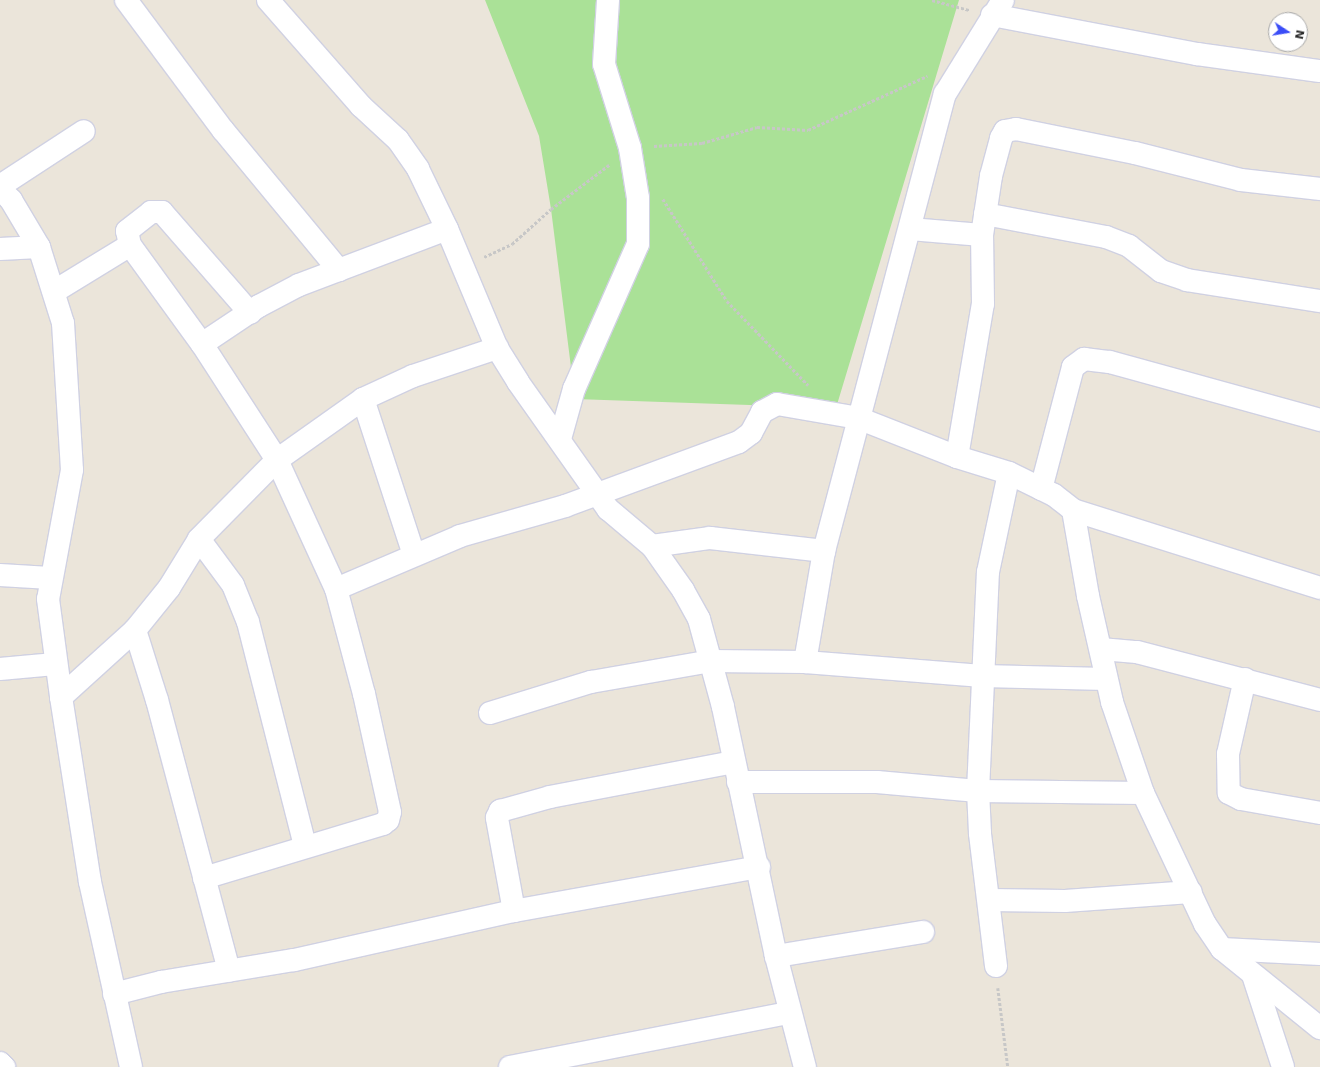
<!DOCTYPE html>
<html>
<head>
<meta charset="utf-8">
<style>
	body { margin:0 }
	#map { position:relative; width:1320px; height:1067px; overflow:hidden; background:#ebe5da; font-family:"DejaVu Sans",sans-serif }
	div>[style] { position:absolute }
	.green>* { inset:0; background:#aae197 }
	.path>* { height:2.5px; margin-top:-1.25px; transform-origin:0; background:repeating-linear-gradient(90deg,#c7c7c7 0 3px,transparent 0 5px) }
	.roads { filter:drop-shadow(1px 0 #d0d1e2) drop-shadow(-1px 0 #d0d1e2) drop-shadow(0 1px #d0d1e2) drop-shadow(0 -1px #d0d1e2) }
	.minor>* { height:22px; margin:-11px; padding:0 11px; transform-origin:11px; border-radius:11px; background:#fff }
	span { translate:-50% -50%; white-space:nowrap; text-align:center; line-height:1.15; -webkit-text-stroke:4px #fff; paint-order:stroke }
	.north { position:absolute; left:1268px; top:12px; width:40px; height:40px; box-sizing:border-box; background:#fff; border:1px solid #a9a9a9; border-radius:50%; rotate:102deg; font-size:11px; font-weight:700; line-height:16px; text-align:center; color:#292929 }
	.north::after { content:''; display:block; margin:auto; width:14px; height:18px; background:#3b4df7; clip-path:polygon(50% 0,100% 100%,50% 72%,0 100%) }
</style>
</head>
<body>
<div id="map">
	<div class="green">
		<i style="clip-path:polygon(485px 0,959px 0,836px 408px,575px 399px,551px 209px,539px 136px)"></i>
	</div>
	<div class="path">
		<i style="left:932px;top:0;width:39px;rotate:15deg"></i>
		<i style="left:654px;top:146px;width:48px;rotate:-3.6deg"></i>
		<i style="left:702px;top:143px;width:57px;rotate:-16.2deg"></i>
		<i style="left:757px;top:127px;width:51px;rotate:3.4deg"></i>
		<i style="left:808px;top:130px;width:131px;rotate:-24.4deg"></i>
		<i style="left:663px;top:199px;width:120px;rotate:57.9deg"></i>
		<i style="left:727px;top:301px;width:117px;rotate:46deg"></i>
		<i style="left:484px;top:257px;width:31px;rotate:-25deg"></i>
		<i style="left:512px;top:244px;width:52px;rotate:-41.9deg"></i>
		<i style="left:551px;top:209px;width:73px;rotate:-37.2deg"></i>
		<i style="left:998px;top:988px;width:80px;rotate:82.8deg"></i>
	</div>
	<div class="roads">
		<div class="minor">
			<i style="left:126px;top:0;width:162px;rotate:53.3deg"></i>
			<i style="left:223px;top:130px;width:182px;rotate:50.4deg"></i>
			<i style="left:268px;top:0;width:141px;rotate:48.7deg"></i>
			<i style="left:361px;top:106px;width:50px;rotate:42.6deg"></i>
			<i style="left:398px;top:140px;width:35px;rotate:55deg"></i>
			<i style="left:418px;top:169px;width:67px;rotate:64.2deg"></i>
			<i style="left:447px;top:229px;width:129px;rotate:67.2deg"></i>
			<i style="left:497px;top:348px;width:40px;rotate:58deg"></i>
			<i style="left:518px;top:382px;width:156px;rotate:54.7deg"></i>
			<i style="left:608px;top:509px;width:57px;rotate:40.1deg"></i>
			<i style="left:652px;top:546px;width:54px;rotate:54.8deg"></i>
			<i style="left:683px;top:590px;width:33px;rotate:61deg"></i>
			<i style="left:699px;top:619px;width:91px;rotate:74.7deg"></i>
			<i style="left:723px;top:707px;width:255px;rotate:78deg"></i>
			<i style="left:776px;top:956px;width:115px;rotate:75.4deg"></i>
			<i style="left:992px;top:15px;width:209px;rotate:10.8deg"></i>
			<i style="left:1197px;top:54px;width:124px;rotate:7.9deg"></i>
			<i style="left:0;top:186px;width:100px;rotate:-33.2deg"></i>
			<i style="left:0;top:189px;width:16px;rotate:45deg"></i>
			<i style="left:11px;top:200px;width:55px;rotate:59.2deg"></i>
			<i style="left:39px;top:247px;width:80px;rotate:72.5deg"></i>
			<i style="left:63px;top:323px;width:147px;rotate:86.5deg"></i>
			<i style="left:72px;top:470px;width:131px;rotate:100.5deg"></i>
			<i style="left:48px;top:599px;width:99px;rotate:82.4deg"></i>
			<i style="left:985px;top:214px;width:123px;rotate:10.8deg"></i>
			<i style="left:1106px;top:237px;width:25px;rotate:21deg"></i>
			<i style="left:1129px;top:246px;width:41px;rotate:38deg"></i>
			<i style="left:1161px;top:271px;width:28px;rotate:19deg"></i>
			<i style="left:1187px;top:280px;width:135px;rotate:9deg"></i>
			<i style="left:910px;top:229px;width:72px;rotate:4.8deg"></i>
			<i style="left:982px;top:235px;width:60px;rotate:-81.3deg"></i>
			<i style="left:991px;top:176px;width:39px;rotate:-75deg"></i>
			<i style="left:1001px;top:138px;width:8px;rotate:-60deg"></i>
			<i style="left:1005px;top:131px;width:11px;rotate:-10deg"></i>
			<i style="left:1016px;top:129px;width:121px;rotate:11.4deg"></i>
			<i style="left:1135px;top:153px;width:109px;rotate:14.3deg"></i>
			<i style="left:1241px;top:180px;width:80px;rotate:6.5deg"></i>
			<i style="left:130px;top:245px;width:14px;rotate:-102deg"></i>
			<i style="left:127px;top:231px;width:31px;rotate:-38deg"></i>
			<i style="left:151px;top:212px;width:11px"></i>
			<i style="left:162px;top:212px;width:134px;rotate:48.9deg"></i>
			<i style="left:0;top:249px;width:39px;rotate:-3deg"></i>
			<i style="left:55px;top:291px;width:88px;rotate:-31.5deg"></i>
			<i style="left:130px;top:245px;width:122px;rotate:54deg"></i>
			<i style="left:363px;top:399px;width:164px;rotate:71.9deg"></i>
			<i style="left:560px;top:439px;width:52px;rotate:-74.4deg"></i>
			<i style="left:574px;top:389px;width:158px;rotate:-66.2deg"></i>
			<i style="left:638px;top:244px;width:46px;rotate:-90deg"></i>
			<i style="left:638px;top:198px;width:51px;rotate:-99.1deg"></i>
			<i style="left:630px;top:148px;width:88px;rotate:-107.2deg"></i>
			<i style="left:604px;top:64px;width:64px;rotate:-86.4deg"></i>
			<i style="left:957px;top:457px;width:155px;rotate:-80.4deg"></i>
			<i style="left:983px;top:304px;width:69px;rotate:-90.8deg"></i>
			<i style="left:1041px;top:489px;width:126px;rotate:-75.3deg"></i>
			<i style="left:1073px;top:367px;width:14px;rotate:-36deg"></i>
			<i style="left:1084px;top:359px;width:26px;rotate:7deg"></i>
			<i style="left:1110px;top:362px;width:218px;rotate:15.4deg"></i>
			<i style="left:1073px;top:510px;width:87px;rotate:80.1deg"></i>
			<i style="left:1088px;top:596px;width:109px;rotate:77.2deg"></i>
			<i style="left:1112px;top:702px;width:96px;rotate:71.2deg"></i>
			<i style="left:1143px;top:793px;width:145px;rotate:64.7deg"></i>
			<i style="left:1205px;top:924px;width:30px;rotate:56deg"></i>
			<i style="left:1222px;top:949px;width:126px;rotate:38.9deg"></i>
			<i style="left:199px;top:539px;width:57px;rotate:53.5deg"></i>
			<i style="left:233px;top:585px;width:40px;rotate:68deg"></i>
			<i style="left:248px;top:622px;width:231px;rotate:75.7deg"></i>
			<i style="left:652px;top:546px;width:59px;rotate:-7.9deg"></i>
			<i style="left:710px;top:538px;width:115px;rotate:6.5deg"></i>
			<i style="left:0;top:575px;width:50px;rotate:3.4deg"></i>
			<i style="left:336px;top:589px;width:135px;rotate:-23.1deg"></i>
			<i style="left:460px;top:536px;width:109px;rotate:-15.9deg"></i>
			<i style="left:565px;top:506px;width:185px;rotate:-20.2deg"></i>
			<i style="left:739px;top:442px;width:15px;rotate:-37deg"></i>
			<i style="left:751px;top:433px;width:24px;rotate:-62deg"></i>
			<i style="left:762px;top:412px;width:17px;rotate:-28deg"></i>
			<i style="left:777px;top:404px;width:82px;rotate:9.8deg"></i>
			<i style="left:858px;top:418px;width:106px;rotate:21.5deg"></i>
			<i style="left:957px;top:457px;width:54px;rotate:17.1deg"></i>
			<i style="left:1009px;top:473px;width:50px;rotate:26.1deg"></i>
			<i style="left:1054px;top:495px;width:24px;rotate:38deg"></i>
			<i style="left:1073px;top:510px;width:259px;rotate:17.5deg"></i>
			<i style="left:135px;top:630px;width:73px;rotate:72.6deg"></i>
			<i style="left:157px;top:700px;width:280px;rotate:75.1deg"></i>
			<i style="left:1101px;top:649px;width:36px;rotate:5deg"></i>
			<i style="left:1137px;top:652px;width:189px;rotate:14.7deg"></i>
			<i style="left:805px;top:662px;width:178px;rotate:4.5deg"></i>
			<i style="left:982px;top:676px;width:124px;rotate:1.4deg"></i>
			<i style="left:0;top:669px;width:55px;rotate:-5.2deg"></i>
			<i style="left:1245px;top:679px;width:77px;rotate:102.8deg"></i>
			<i style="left:1228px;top:754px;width:39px;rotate:89deg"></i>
			<i style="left:1229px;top:793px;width:13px;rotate:27deg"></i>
			<i style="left:1241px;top:799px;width:80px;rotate:10deg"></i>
			<i style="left:490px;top:713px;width:106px;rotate:-17.1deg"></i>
			<i style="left:591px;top:682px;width:122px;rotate:-9.9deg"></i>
			<i style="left:711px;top:661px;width:94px;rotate:0.6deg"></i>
			<i style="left:805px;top:662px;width:113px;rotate:-80.3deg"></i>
			<i style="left:824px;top:551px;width:473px;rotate:-75.2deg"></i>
			<i style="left:945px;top:94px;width:110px;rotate:-58.3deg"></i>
			<i style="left:738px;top:782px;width:139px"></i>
			<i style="left:877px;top:782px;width:101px;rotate:5.1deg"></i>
			<i style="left:978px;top:791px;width:165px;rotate:0.7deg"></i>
			<i style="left:204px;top:878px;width:187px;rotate:-16.8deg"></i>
			<i style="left:383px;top:824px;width:6px;rotate:-39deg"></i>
			<i style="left:388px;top:820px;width:8px;rotate:-76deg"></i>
			<i style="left:390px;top:812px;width:121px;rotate:-102.4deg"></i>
			<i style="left:364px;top:694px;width:109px;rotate:-104.9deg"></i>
			<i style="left:336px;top:589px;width:142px;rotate:-114.6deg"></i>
			<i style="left:277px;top:460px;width:138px;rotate:-122.9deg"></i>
			<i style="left:202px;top:344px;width:69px;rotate:-33.7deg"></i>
			<i style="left:259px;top:306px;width:45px;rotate:-27.7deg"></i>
			<i style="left:299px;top:285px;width:158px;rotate:-20.7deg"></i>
			<i style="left:989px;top:900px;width:76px;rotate:0.8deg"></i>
			<i style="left:1065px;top:901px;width:126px;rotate:-4.1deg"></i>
			<i style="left:514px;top:911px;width:95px;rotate:-100.4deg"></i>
			<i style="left:497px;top:818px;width:8px;rotate:-67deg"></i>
			<i style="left:500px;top:811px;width:52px;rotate:-15.6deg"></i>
			<i style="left:550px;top:797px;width:186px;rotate:-10.8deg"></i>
			<i style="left:1222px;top:949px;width:98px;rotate:2.9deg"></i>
			<i style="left:776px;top:956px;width:149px;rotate:-9.3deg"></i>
			<i style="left:996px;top:966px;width:134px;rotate:-96.9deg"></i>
			<i style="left:980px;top:833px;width:42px;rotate:-92.7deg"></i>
			<i style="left:978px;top:791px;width:219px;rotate:-87.4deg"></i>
			<i style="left:988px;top:572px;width:101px;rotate:-78deg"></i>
			<i style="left:1253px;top:975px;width:97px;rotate:71.9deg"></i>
			<i style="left:114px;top:994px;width:49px;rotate:-14.3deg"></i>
			<i style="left:161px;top:982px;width:135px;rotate:-9.4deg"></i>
			<i style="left:294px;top:960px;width:225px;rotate:-12.6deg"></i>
			<i style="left:514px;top:911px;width:249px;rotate:-10.2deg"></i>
			<i style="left:0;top:1063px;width:6px;rotate:45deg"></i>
			<i style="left:131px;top:1067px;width:189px;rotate:-102.5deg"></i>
			<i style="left:90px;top:882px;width:187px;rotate:-98.9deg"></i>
			<i style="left:61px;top:697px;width:100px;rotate:-42.2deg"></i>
			<i style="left:135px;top:630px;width:54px;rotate:-51deg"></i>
			<i style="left:169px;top:588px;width:57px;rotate:-58.5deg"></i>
			<i style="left:199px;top:539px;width:111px;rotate:-45.4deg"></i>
			<i style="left:277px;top:460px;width:105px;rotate:-35.3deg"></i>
			<i style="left:363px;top:399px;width:55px;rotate:-24.7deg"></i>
			<i style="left:413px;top:376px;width:89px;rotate:-18.4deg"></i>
			<i style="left:510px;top:1067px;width:284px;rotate:-11deg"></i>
		</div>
	</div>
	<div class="north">N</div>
</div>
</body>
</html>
